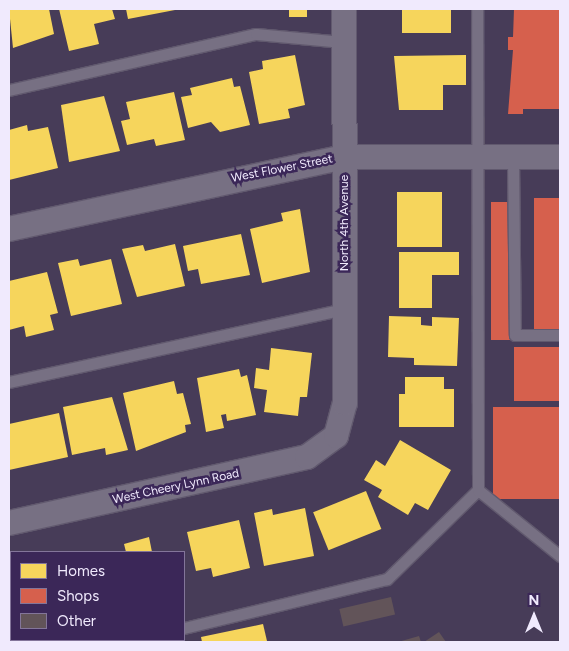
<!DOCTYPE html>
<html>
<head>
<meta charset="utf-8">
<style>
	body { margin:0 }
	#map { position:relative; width:569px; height:651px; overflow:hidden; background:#473c58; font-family:Figtree,sans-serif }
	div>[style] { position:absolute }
	.homes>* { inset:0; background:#f6d55c; transform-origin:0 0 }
	.shops>* { inset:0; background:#d6604d; transform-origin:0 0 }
	.building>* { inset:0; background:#625459; transform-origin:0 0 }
	.roads { filter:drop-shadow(1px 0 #61596e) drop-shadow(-1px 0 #61596e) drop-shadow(0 1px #61596e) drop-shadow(0 -1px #61596e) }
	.service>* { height:11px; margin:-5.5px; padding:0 5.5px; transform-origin:5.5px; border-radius:5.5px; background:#777083 }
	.minor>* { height:24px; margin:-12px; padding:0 12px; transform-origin:12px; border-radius:12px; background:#777083 }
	span { translate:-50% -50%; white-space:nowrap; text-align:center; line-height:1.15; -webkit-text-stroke:5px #3b2758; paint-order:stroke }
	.street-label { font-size:12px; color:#f0eafd }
	.frame { position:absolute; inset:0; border:10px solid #f0eafd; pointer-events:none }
	.legend { position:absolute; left:10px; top:551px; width:175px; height:90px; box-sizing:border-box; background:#3b2758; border:1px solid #83759a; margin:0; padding:6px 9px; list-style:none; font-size:15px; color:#f0eafd }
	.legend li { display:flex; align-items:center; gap:10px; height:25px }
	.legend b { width:25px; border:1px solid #83759a }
	.north { position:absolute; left:509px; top:591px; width:50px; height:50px; -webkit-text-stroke:4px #3b2758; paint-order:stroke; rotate:0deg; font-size:14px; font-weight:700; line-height:20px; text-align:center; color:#f0eafd }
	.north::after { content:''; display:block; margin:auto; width:18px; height:22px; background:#f0eafd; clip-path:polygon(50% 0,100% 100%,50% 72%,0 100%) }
</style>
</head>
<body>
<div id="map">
	<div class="homes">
		<i style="clip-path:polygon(9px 9px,49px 9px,54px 34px,13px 48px)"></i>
		<i style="clip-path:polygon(59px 9px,112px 9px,115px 19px,94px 24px,99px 44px,69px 51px)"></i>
		<i style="clip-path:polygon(126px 9px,175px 9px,175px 10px,128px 19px)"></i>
		<i style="left:289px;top:9px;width:18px;height:8px"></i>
		<i style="left:402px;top:9px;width:49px;height:24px"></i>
		<i style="clip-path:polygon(295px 55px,305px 105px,288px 109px,290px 118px,259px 124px,249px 72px,263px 69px,262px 61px)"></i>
		<i style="clip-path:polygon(466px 55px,466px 85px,443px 85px,443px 110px,399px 110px,394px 56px)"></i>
		<i style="clip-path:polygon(232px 78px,234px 87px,240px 86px,250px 125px,220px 132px,211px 122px,188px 128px,181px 97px,192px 95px,190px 88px)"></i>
		<i style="clip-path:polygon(174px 92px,185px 140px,156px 146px,154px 139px,127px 145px,121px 121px,130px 119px,126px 102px)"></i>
		<i style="clip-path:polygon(104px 96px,120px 151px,69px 162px,61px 105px)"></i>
		<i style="clip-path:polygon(27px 125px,28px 131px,48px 127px,58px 168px,9px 180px,9px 130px)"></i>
		<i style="left:397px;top:192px;width:45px;height:55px"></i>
		<i style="clip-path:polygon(300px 209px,310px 272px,262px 283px,250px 229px,283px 221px,281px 213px)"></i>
		<i style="clip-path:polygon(241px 234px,250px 275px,201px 284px,198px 269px,188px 271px,183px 246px)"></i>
		<i style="clip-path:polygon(175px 244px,185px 286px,137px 297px,122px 249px,143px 245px,145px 251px)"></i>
		<i style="clip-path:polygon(399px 252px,459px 252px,459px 275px,432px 275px,432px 308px,399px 308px)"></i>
		<i style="clip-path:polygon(78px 259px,80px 266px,111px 259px,122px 304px,71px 316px,58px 263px)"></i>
		<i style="clip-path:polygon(47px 272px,58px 313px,50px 315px,54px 330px,26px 337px,24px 326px,9px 330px,9px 281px)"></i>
		<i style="clip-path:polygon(389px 316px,421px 317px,421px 325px,432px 326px,432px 317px,459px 318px,457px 366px,414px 365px,414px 358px,388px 357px)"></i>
		<i style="clip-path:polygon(271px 348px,312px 353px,307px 397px,300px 397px,298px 416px,264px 412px,267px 390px,254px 388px,256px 368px,269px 370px)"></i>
		<i style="clip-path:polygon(239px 369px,241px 377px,247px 375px,256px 415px,227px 421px,226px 414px,221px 415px,224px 428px,206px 432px,197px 378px)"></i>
		<i style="clip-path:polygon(405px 377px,444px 377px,444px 389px,454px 389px,454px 427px,399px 427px,399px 394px,405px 394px)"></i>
		<i style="clip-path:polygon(174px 381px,177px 394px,183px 393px,191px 424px,185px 425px,186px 432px,136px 451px,123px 393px)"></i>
		<i style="clip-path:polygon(112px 397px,128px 450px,106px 455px,105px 448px,72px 455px,63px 407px)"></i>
		<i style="clip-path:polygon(59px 413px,68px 457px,9px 470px,9px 424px)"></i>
		<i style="clip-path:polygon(400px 440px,451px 470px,428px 510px,415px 503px,408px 515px,378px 497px,382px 490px,364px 480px,376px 460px,385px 466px)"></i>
		<i style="left:366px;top:491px;width:41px;height:57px;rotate:68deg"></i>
		<i style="clip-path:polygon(305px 508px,314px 556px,264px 566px,254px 513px,272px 509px,273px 515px)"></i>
		<i style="clip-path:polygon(239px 520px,250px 568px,213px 577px,211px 568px,196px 571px,187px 532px)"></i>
		<i style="clip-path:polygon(149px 537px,152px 552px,126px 552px,124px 544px)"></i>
		<i style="clip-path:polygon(9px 571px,11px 571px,10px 599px,9px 591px)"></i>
		<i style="clip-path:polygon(263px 624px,267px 641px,202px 642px,201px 637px)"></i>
	</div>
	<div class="shops">
		<i style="clip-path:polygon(514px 9px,560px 9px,560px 109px,523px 109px,523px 114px,508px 114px,513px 50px,508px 50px,508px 37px,513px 37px)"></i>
		<i style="left:534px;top:198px;width:26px;height:133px"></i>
		<i style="left:491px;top:202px;width:22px;height:138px"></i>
		<i style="left:514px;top:347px;width:46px;height:54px"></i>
		<i style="left:493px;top:407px;width:67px;height:92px"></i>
	</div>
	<div class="building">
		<i style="left:391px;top:597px;width:18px;height:53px;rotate:77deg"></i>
		<i style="clip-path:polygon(439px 632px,446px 642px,424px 642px)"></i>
		<i style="clip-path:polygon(419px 636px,421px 642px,398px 642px)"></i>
	</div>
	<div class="roads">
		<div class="service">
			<i style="left:9px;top:90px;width:253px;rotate:-12.8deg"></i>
			<i style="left:256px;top:34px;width:87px;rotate:5.3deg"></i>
			<i style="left:513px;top:157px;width:178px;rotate:89.4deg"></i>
			<i style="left:515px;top:335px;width:45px"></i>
			<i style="left:9px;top:382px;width:344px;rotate:-12.3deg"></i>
			<i style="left:478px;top:490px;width:105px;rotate:38.8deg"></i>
			<i style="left:184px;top:628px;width:209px;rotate:-13.6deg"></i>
			<i style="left:387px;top:579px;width:127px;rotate:-44.4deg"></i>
			<i style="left:478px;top:490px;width:481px;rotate:-90.1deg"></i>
			<i style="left:122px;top:642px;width:11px;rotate:-10deg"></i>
		</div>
		<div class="minor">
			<i style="left:9px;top:229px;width:343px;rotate:-12.1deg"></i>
			<i style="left:344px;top:157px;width:216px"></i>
			<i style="left:9px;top:523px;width:305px;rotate:-12.5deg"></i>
			<i style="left:307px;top:457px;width:36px;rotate:-36deg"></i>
			<i style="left:336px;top:436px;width:34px;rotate:-75deg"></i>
			<i style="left:345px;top:403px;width:394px;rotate:-90.1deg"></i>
		</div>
	</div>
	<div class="street-label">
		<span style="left:282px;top:169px;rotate:-11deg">West Flower Street</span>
		<span style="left:345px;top:223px;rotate:-90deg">North 4th Avenue</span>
		<span style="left:176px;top:487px;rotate:-12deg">West Cheery Lynn Road</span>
	</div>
	<div class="frame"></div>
	<ul class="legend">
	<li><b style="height:14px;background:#f6d55c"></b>Homes</li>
	<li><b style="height:14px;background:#d6604d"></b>Shops</li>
	<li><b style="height:14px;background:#625459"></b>Other</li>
	</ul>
	<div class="north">N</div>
</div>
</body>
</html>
